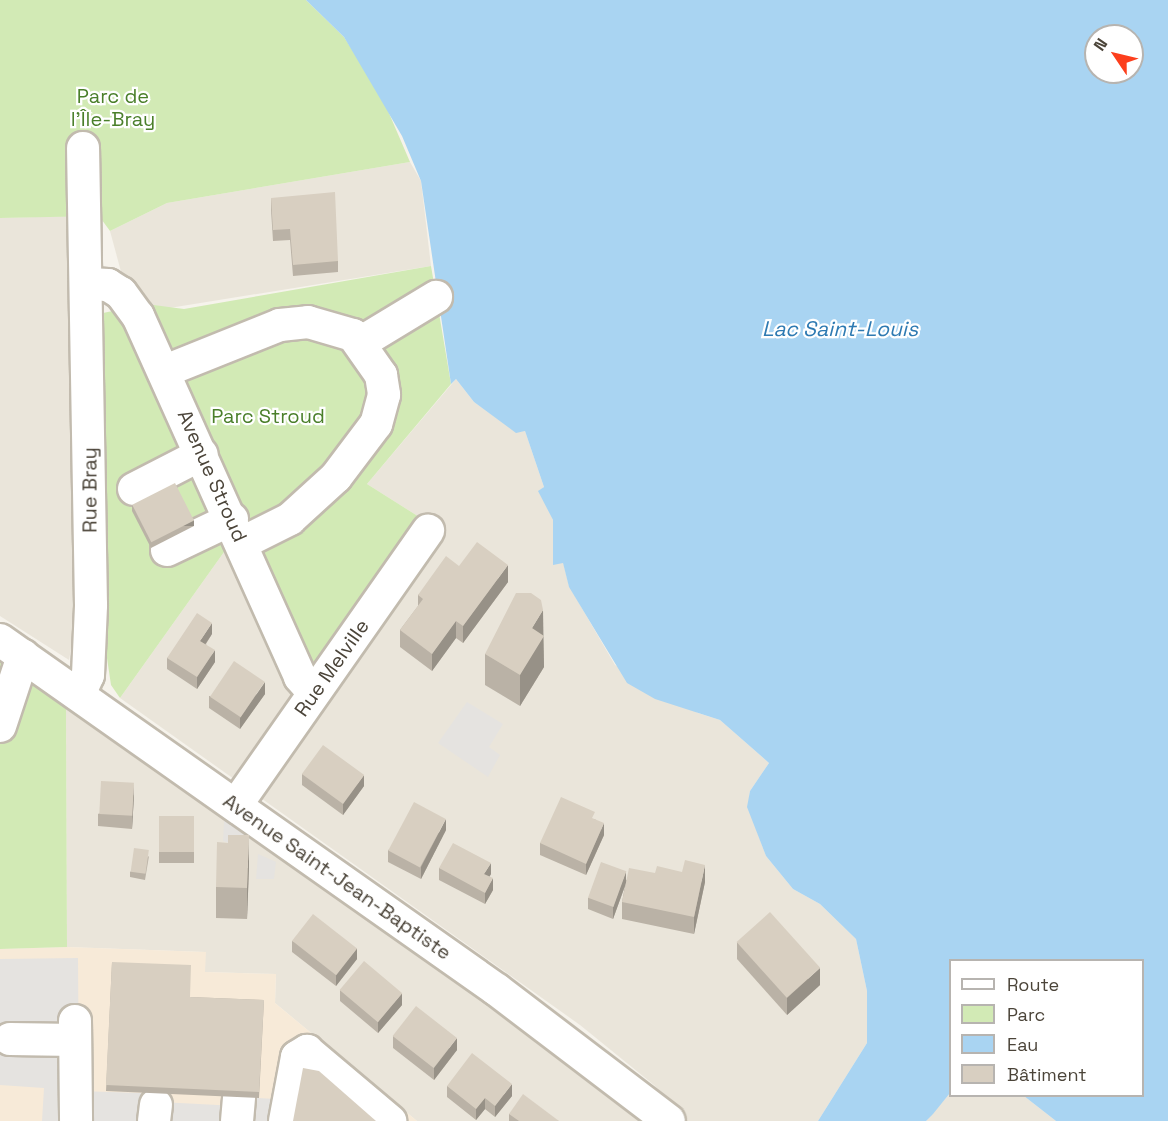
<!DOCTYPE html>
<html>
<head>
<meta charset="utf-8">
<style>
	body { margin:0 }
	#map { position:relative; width:1168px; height:1121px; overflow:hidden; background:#f6f3ec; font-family:"Space Grotesk",sans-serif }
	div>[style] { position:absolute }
	.residential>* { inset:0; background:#eae5da }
	.commercial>* { inset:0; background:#f7ead8 }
	.green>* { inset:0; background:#d2eab5 }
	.parking>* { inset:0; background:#e5e3e0 }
	.water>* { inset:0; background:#a9d4f2 }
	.roads { filter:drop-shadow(2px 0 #c2bbae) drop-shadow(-2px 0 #c2bbae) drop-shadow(0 2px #c2bbae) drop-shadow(0 -2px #c2bbae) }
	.minor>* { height:32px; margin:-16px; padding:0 16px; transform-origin:16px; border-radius:16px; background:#fff }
	.wall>* { inset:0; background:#bab2a6; transform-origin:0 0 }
	.shaded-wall>* { inset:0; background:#979187; transform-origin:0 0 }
	.building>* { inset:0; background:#d8cfc1; transform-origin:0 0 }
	span { translate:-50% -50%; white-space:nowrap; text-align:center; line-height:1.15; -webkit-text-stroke:4.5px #fff; paint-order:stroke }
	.park-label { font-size:20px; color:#4a7f2a }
	.street-label { font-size:20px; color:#4b4439 }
	.water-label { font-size:21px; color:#2e7ab2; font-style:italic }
	.legend { position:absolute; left:949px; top:959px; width:195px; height:138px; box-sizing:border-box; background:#fff; border:2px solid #b7b4b0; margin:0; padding:8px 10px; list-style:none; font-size:18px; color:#4b4439 }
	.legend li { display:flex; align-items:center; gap:12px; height:30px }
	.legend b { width:30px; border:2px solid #b7b4b0 }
	.north { position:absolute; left:1084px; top:24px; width:60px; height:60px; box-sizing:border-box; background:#fff; border:2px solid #b7b4b0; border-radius:50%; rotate:305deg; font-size:16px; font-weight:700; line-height:24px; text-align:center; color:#4b4439 }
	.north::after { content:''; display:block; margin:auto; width:21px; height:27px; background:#fc3f1d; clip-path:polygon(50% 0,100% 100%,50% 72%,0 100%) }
</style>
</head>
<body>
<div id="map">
	<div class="residential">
		<i style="clip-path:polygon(410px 162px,421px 181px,431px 266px,157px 310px,123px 279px,110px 231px,167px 203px)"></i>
		<i style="clip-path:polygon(72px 216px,78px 638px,73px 638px,69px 660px,0 616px,0 218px)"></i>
		<i style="clip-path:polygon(456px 379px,474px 402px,516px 432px,525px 431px,544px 487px,539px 491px,553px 520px,553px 564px,563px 562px,569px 586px,615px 665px,698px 713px,720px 720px,769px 763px,750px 791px,748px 807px,766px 856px,793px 889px,820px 904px,856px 939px,867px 991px,867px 1043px,818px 1121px,687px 1121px,654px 1085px,580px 1025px,258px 796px,424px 520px,367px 484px)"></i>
		<i style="clip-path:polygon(229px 545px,297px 696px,234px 779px,120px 698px)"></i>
		<i style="clip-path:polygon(66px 705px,530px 1033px,646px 1121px,417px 1121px,275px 1003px,276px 974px,205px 972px,205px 952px,67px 947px)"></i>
		<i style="clip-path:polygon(950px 1093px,1024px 1096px,1056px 1121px,926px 1121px)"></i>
	</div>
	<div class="commercial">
		<i style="clip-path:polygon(67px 947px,206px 952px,205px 972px,276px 974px,275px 1003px,417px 1121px,0 1121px,0 949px)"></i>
	</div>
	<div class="green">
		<i style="clip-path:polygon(0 0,306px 0,344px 37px,382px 97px,410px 162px,167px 203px,110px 231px,99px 216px,0 218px)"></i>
		<i style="clip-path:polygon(431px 266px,451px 384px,367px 484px,424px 520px,314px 673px,229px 545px,120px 698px,111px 685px,104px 638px,103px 313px,146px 304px,184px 309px)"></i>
		<i style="clip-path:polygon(0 659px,66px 705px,67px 947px,0 949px)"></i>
	</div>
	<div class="parking">
		<i style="clip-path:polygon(467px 702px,503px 724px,489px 747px,500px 755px,488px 777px,438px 743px)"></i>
		<i style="clip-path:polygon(224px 821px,249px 835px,247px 849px,223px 841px)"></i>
		<i style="clip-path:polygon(258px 854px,276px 862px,274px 879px,256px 879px)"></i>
		<i style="clip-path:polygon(78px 958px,79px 1091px,141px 1093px,141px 1099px,160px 1102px,237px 1106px,239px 1097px,275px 1099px,274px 1121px,42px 1121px,44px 1088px,0 1085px,0 959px)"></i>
	</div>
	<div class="water">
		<i style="clip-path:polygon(evenodd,306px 0,1168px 0,1168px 1121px,1056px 1121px,1024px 1096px,1142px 1096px,1142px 960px,950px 960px,950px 1093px,933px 1114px,926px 1121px,818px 1121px,867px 1043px,867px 991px,856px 939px,820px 904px,793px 889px,766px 856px,747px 807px,750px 791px,769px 763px,720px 720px,655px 699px,627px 683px,569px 587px,563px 563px,553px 565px,553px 520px,538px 491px,544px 487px,525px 431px,516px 433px,474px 402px,456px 379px,451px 384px,421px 181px,402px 136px,344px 37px,306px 0,1096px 36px,1132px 36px,1132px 72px,1096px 72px,1096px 36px)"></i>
	</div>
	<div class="roads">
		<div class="minor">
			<i style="left:89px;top:284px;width:19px;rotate:3deg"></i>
			<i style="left:108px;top:285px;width:15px;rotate:32deg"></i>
			<i style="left:121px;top:293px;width:29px;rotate:54deg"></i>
			<i style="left:138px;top:316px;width:396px;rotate:65.8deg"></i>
			<i style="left:300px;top:677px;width:21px;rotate:49deg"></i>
			<i style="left:360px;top:343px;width:89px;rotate:-31.2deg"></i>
			<i style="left:165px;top:371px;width:124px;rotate:-21.8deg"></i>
			<i style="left:280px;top:325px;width:28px;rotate:-6deg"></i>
			<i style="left:308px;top:322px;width:47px;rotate:16.1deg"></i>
			<i style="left:353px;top:335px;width:49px;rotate:55deg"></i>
			<i style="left:381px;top:375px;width:20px;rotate:81deg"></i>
			<i style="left:384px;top:395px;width:30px;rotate:105deg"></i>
			<i style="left:376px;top:424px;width:66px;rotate:127deg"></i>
			<i style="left:336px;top:477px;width:62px;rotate:137.6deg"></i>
			<i style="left:290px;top:519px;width:54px;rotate:153.4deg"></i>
			<i style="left:134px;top:489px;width:76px;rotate:-27.2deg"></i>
			<i style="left:167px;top:550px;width:72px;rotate:-25.5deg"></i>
			<i style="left:0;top:640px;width:608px;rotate:35.15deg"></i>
			<i style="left:497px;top:990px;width:216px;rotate:37.3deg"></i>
			<i style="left:79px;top:695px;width:22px;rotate:-66deg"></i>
			<i style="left:88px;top:675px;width:70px;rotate:-87.5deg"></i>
			<i style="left:91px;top:605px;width:457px;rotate:-91deg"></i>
			<i style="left:0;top:726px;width:74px;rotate:-71.8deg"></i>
			<i style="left:236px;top:805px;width:335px;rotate:-55deg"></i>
			<i style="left:75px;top:1021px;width:100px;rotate:89.4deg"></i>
			<i style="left:10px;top:1039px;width:65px;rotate:0.9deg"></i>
			<i style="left:154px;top:1121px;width:16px;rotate:-83deg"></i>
			<i style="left:237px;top:1121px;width:24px;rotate:-85deg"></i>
			<i style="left:285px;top:1121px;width:65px;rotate:-79.4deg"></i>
			<i style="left:297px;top:1057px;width:12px;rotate:-31deg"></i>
			<i style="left:307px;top:1051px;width:109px;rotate:40.1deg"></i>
		</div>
	</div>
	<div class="wall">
		<i style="clip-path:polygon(271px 198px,338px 261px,338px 272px,293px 276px,290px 240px,273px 241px,271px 210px)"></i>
		<i style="clip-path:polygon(132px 505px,194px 526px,151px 548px,132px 511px)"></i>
		<i style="clip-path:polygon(459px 566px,508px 582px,463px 643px,456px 638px,432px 671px,400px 647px,400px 630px,418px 606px,418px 595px)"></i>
		<i style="clip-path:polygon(212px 634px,206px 644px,215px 662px,197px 689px,167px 669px,167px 658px)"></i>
		<i style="clip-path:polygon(543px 635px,544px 667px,520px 706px,485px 685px,485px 654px)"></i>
		<i style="clip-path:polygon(265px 694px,240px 729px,209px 708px,209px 696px)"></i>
		<i style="clip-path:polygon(302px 774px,364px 786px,343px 815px,302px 785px)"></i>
		<i style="clip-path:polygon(134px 795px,132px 829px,98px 826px,98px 814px)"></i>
		<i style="left:159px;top:816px;width:35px;height:47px"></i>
		<i style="clip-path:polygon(595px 819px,604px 835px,586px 875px,540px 855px,540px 843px)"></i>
		<i style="clip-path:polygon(446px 830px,421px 879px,388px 862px,388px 850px)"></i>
		<i style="clip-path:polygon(149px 856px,145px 880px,130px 877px,130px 872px)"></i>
		<i style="clip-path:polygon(249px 867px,247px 919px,216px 918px,216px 887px)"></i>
		<i style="clip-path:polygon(439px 868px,491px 874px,489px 877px,493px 890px,485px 904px,439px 880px)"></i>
		<i style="clip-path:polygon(655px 873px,705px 882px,694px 934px,622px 919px,622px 902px,625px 886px,613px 919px,588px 909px,588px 898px,626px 880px)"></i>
		<i style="clip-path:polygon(292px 941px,357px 959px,336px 986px,292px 952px)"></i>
		<i style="clip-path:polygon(737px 942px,820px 985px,787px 1015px,737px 959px)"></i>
		<i style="clip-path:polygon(112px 962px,190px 997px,264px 1000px,259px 1098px,106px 1091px)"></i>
		<i style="clip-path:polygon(340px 990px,402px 1005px,378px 1033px,340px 1001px)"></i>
		<i style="clip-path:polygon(393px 1036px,457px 1050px,434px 1080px,393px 1048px)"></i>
		<i style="clip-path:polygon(447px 1086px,512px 1096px,495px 1117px,485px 1109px,476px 1120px,447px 1097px)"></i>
		<i style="clip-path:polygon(509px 1114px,559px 1121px,509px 1121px)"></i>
	</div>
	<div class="shaded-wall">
		<i style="left:194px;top:520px;width:6px;height:48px;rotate:90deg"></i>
		<i style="clip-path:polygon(508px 565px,508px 582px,463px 643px,463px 626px)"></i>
		<i style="clip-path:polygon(543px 610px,544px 667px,520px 706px,520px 675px,532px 628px)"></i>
		<i style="clip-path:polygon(456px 621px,456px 638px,432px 671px,432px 654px)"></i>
		<i style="clip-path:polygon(212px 623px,212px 634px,200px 652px,200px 641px)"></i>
		<i style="clip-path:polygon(215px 650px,215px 662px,197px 689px,197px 677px)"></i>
		<i style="clip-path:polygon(265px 682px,265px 694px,240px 729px,240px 718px)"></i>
		<i style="clip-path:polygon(364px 775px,364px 786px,343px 815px,343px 803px)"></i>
		<i style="clip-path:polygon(134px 783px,134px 795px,132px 829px,132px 817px)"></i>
		<i style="clip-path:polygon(446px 819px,446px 830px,421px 879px,421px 867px)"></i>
		<i style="clip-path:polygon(604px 823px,604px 835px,586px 875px,586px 864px)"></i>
		<i style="clip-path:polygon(249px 835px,249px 867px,247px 919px,247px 888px)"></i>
		<i style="clip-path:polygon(491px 863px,491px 874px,484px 886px,484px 874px)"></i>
		<i style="clip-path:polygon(705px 865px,705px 882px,694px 934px,694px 917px)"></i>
		<i style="clip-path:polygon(626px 871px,626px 883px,613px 919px,613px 907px)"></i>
		<i style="clip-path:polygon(493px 878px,493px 890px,485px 904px,485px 893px)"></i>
		<i style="clip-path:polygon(357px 948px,357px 959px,336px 986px,336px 974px)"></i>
		<i style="clip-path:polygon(820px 968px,820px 985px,787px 1015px,787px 998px)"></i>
		<i style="clip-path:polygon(402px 993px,402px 1005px,378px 1033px,378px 1022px)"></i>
		<i style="clip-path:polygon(457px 1038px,457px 1050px,434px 1080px,434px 1068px)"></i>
		<i style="clip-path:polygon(512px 1084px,512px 1096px,495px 1117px,495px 1106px)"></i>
		<i style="clip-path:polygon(485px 1098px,485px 1109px,476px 1120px,476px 1109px)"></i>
	</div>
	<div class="building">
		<i style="clip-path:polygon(335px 192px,338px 261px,293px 265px,290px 229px,273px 230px,271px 198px)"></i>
		<i style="left:175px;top:483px;width:42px;height:48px;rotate:63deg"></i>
		<i style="clip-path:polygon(477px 542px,508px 565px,463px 626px,456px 621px,432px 654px,400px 630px,423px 599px,418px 595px,446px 556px,459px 566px)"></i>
		<i style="clip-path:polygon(516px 593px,531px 593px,541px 600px,543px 610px,532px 628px,544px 636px,520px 675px,485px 654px)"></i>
		<i style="clip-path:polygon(197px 613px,212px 623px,200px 641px,215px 650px,197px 677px,167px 658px)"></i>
		<i style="left:234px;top:661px;width:37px;height:43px;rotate:34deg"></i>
		<i style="left:323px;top:745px;width:51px;height:36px;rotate:36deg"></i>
		<i style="left:101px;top:781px;width:33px;height:33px;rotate:3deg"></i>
		<i style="clip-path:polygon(561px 797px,595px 812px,592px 818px,604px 823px,586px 864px,540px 843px)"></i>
		<i style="left:414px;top:802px;width:36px;height:55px;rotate:28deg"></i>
		<i style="left:159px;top:816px;width:35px;height:36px"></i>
		<i style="clip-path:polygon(228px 835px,249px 835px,247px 888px,216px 887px,217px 842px,228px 843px)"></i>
		<i style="clip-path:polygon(453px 843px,491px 863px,484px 874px,493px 878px,485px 893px,439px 868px)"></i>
		<i style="left:134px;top:848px;width:15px;height:24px;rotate:8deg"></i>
		<i style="clip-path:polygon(685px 860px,705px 865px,694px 917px,622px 902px,629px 868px,655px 873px,657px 866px,682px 872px)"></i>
		<i style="left:601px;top:862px;width:27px;height:38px;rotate:20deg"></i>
		<i style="left:770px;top:912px;width:75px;height:45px;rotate:48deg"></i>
		<i style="left:313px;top:914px;width:56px;height:34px;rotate:38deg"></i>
		<i style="left:364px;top:961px;width:50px;height:38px;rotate:40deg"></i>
		<i style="clip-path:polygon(112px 962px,191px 965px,190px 997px,264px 1000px,259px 1092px,106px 1085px)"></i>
		<i style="left:416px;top:1006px;width:52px;height:38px;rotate:38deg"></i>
		<i style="clip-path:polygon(472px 1053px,512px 1084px,495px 1106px,485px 1098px,476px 1109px,447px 1086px)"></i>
		<i style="clip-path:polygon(303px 1068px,319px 1071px,376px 1121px,293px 1121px)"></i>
		<i style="clip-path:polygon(523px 1094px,559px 1121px,519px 1121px,509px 1114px)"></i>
	</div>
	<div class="park-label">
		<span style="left:113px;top:108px">Parc de<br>l'Île-Bray</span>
		<span style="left:268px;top:416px">Parc Stroud</span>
	</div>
	<div class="street-label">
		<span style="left:212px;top:476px;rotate:66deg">Avenue Stroud</span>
		<span style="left:90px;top:490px;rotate:-90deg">Rue Bray</span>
		<span style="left:332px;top:668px;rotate:-55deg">Rue Melville</span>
		<span style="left:337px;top:877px;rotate:35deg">Avenue Saint-Jean-Baptiste</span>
	</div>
	<div class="water-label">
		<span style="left:840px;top:329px">Lac Saint-Louis</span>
	</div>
	<ul class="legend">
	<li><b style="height:8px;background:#fff"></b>Route</li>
	<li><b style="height:16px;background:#d2eab5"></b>Parc</li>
	<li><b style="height:16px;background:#a9d4f2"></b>Eau</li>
	<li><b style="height:16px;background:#d8cfc1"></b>Bâtiment</li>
	</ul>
	<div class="north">N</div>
</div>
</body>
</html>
